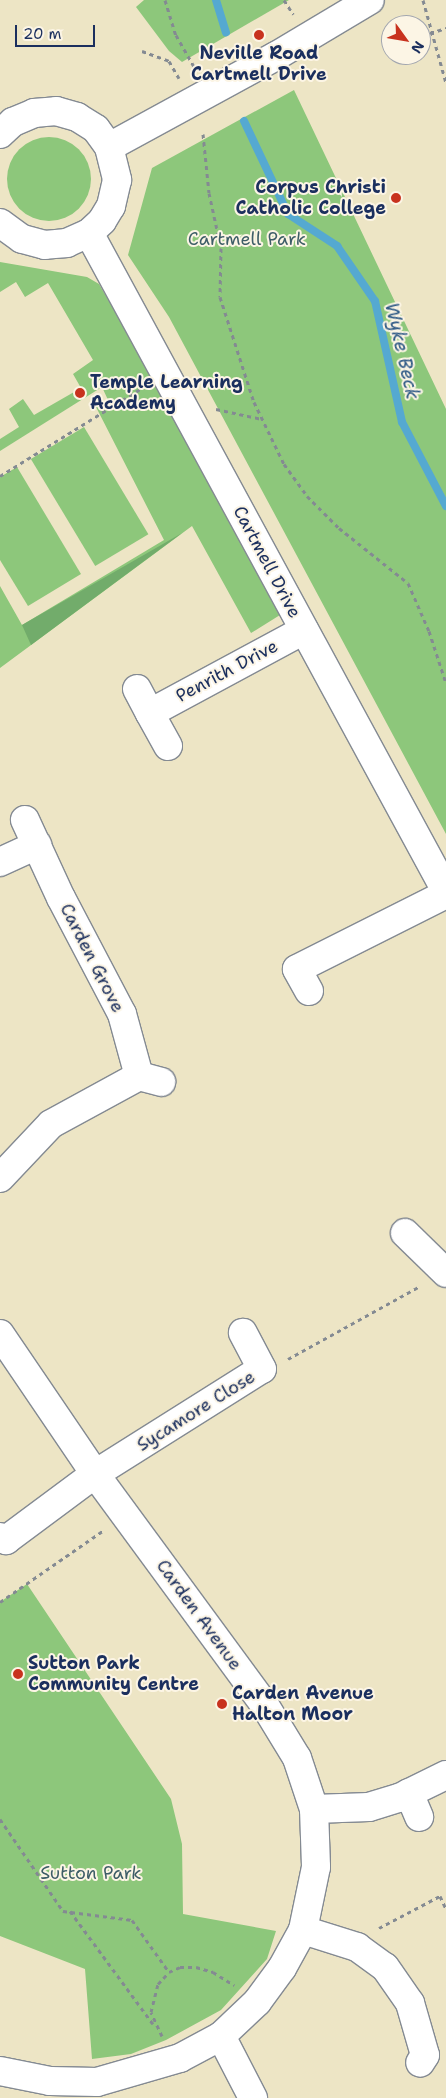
<!DOCTYPE html>
<html>
<head>
<meta charset="utf-8">
<style>
	body { margin:0 }
	#map { position:relative; width:446px; height:2098px; overflow:hidden; background:#ede5c5; font-family:"Shantell Sans",sans-serif }
	div>[style] { position:absolute }
	.green>* { inset:0; background:#8dc77b; transform-origin:0 0 }
	.round { border-radius:50% }
	.forest>* { inset:0; background:#72ac6b }
	.stream>* { height:8px; margin:-4px; padding:0 4px; transform-origin:4px; border-radius:4px; background:#55a9d1 }
	.path>* { height:3px; margin-top:-1.5px; transform-origin:0; background:repeating-linear-gradient(90deg,#848a92 0 4px,transparent 0 8px) }
	.roads { filter:drop-shadow(1px 0 #848a92) drop-shadow(-1px 0 #848a92) drop-shadow(0 1px #848a92) drop-shadow(0 -1px #848a92) }
	.minor>* { height:28px; margin:-14px; padding:0 14px; transform-origin:14px; border-radius:14px; background:#fff }
	.tertiary>* { height:28px; margin:-14px; padding:0 14px; transform-origin:14px; border-radius:14px; background:#fff }
	.dots>* { width:14px; height:14px; translate:-50% -50%; box-sizing:border-box; border:2px solid #fcf5e5; border-radius:50% }
	span { translate:-50% -50%; white-space:nowrap; text-align:center; line-height:1.15; -webkit-text-stroke:4px #fcf5e5; paint-order:stroke }
	.poi-label { font-size:18px; color:#1b2f5e; font-weight:700 }
	.right { translate:-100% -50%; text-align:right }
	.left { translate:0 -50%; text-align:left }
	.park-label { font-size:18px; color:#3d5d67 }
	.street-label { font-size:18px; color:#1b2f5e }
	.water-label { font-size:19px; color:#2f5a86; font-style:italic }
	.north { position:absolute; left:381px; top:15px; width:50px; height:50px; box-sizing:border-box; background:#fcf5e5; border:1px solid #a2a6af; border-radius:50%; rotate:122deg; font-size:14px; font-weight:700; line-height:20px; text-align:center; color:#1b2f5e }
	.north::after { content:''; display:block; margin:auto; width:18px; height:22px; background:#c8321e; clip-path:polygon(50% 0,100% 100%,50% 72%,0 100%) }
	.scale { position:absolute; left:15px; top:25px; width:80px; height:22px; box-sizing:border-box; border:2px solid #1b2f5e; border-top:0; padding-left:6px; font-size:15px; line-height:18px; white-space:nowrap; color:#1b2f5e; -webkit-text-stroke:4px #fcf5e5; paint-order:stroke }
</style>
</head>
<body>
<div id="map">
	<div class="green">
		<i style="clip-path:polygon(144px 0,289px 0,182px 62px,169px 51px,136px 7px)"></i>
		<i style="clip-path:polygon(294px 90px,446px 409px,446px 834px,169px 317px,128px 255px,152px 168px)"></i>
		<i class="round" style="left:7px;top:137px;width:84px;height:84px"></i>
		<i style="clip-path:polygon(0 262px,87px 277px,99px 284px,226px 501px,280px 615px,251px 633px,192px 526px,0 668px,0 586px,22px 625px,164px 540px,96px 407px,108px 400px,102px 387px,0 451px,0 439px,19px 427px,9px 409px,23px 399px,34px 415px,81px 388px,73px 374px,93px 360px,48px 283px,25px 297px,16px 282px,0 292px)"></i>
		<i style="left:84px;top:427px;width:125px;height:62px;rotate:59deg"></i>
		<i style="clip-path:polygon(17px 467px,81px 574px,28px 606px,0 560px,0 477px)"></i>
		<i style="clip-path:polygon(27px 1584px,171px 1799px,182px 1844px,183px 1914px,276px 1931px,267px 1959px,221px 2010px,166px 2040px,131px 2054px,92px 2059px,85px 1969px,0 1936px,0 1602px)"></i>
	</div>
	<div class="forest">
		<i style="clip-path:polygon(182px 533px,31px 645px,22px 625px)"></i>
	</div>
	<div class="stream">
		<i style="left:216px;top:0;width:34px;rotate:73deg"></i>
		<i style="left:244px;top:121px;width:103px;rotate:64.7deg"></i>
		<i style="left:288px;top:214px;width:59px;rotate:33.1deg"></i>
		<i style="left:337px;top:246px;width:67px;rotate:55.4deg"></i>
		<i style="left:375px;top:301px;width:124px;rotate:77.4deg"></i>
		<i style="left:402px;top:422px;width:95px;rotate:62.4deg"></i>
	</div>
	<div class="path">
		<i style="left:165px;top:0;width:37px;rotate:73deg"></i>
		<i style="left:176px;top:35px;width:40px;rotate:60.3deg"></i>
		<i style="left:284px;top:0;width:17px;rotate:57deg"></i>
		<i style="left:423px;top:0;width:86px;rotate:74.5deg"></i>
		<i style="left:430px;top:33px;width:17px;rotate:-17deg"></i>
		<i style="left:142px;top:51px;width:29px;rotate:20deg"></i>
		<i style="left:169px;top:61px;width:20px;rotate:60deg"></i>
		<i style="left:203px;top:134px;width:59px;rotate:84.2deg"></i>
		<i style="left:209px;top:193px;width:56px;rotate:77.7deg"></i>
		<i style="left:221px;top:248px;width:49px;rotate:91.2deg"></i>
		<i style="left:220px;top:297px;width:110px;rotate:72.1deg"></i>
		<i style="left:254px;top:402px;width:69px;rotate:64.2deg"></i>
		<i style="left:284px;top:464px;width:39px;rotate:54deg"></i>
		<i style="left:307px;top:496px;width:45px;rotate:45deg"></i>
		<i style="left:339px;top:528px;width:88px;rotate:38.6deg"></i>
		<i style="left:408px;top:583px;width:52px;rotate:66.4deg"></i>
		<i style="left:429px;top:631px;width:55px;rotate:71.9deg"></i>
		<i style="left:216px;top:409px;width:47px;rotate:12.3deg"></i>
		<i style="left:0;top:476px;width:167px;rotate:-31.8deg"></i>
		<i style="left:288px;top:1359px;width:151px;rotate:-28.9deg"></i>
		<i style="left:0;top:1602px;width:126px;rotate:-34.7deg"></i>
		<i style="left:0;top:1819px;width:112px;rotate:55.6deg"></i>
		<i style="left:63px;top:1911px;width:70px;rotate:7.4deg"></i>
		<i style="left:132px;top:1920px;width:64px;rotate:54.6deg"></i>
		<i style="left:70px;top:1911px;width:140px;rotate:53.7deg"></i>
		<i style="left:379px;top:1928px;width:69px;rotate:-27.7deg"></i>
		<i style="left:440px;top:1896px;width:14px;rotate:65deg"></i>
		<i style="left:162px;top:2036px;width:26px;rotate:-115deg"></i>
		<i style="left:151px;top:2012px;width:29px;rotate:-76deg"></i>
		<i style="left:158px;top:1984px;width:16px;rotate:-47deg"></i>
		<i style="left:169px;top:1972px;width:12px;rotate:-24deg"></i>
		<i style="left:180px;top:1967px;width:16px"></i>
		<i style="left:196px;top:1967px;width:18px;rotate:16deg"></i>
		<i style="left:213px;top:1972px;width:25px;rotate:32deg"></i>
	</div>
	<div class="roads">
		<div class="minor">
			<i style="left:89px;top:233px;width:749px;rotate:61.52deg"></i>
			<i style="left:137px;top:689px;width:27px;rotate:62deg"></i>
			<i style="left:168px;top:746px;width:38px;rotate:-119deg"></i>
			<i style="left:150px;top:713px;width:175px;rotate:-28.3deg"></i>
			<i style="left:0;top:862px;width:41px;rotate:-24.7deg"></i>
			<i style="left:309px;top:991px;width:25px;rotate:-119deg"></i>
			<i style="left:297px;top:969px;width:167px;rotate:-26.7deg"></i>
			<i style="left:139px;top:1076px;width:23px;rotate:15deg"></i>
			<i style="left:0;top:1178px;width:74px;rotate:-46.6deg"></i>
			<i style="left:51px;top:1124px;width:100px;rotate:-28.6deg"></i>
			<i style="left:139px;top:1076px;width:64px;rotate:-105.3deg"></i>
			<i style="left:122px;top:1014px;width:131px;rotate:-117.7deg"></i>
			<i style="left:61px;top:898px;width:86px;rotate:-114.8deg"></i>
			<i style="left:405px;top:1233px;width:57px;rotate:44.3deg"></i>
			<i style="left:0;top:1537px;width:7px;rotate:27deg"></i>
			<i style="left:6px;top:1540px;width:111px;rotate:-36.6deg"></i>
			<i style="left:95px;top:1474px;width:197px;rotate:-32.2deg"></i>
			<i style="left:262px;top:1369px;width:41px;rotate:-117.8deg"></i>
			<i style="left:409px;top:1793px;width:26px;rotate:67deg"></i>
			<i style="left:314px;top:1809px;width:55px;rotate:-2.1deg"></i>
			<i style="left:369px;top:1807px;width:31px;rotate:-17deg"></i>
			<i style="left:399px;top:1798px;width:52px;rotate:-26.1deg"></i>
			<i style="left:303px;top:1930px;width:57px;rotate:17.5deg"></i>
			<i style="left:357px;top:1947px;width:34px;rotate:36deg"></i>
			<i style="left:385px;top:1967px;width:44px;rotate:55.2deg"></i>
			<i style="left:410px;top:2003px;width:54px;rotate:73.9deg"></i>
			<i style="left:425px;top:2055px;width:9px;rotate:122deg"></i>
		</div>
		<div class="tertiary">
			<i style="left:0;top:134px;width:18px;rotate:-43deg"></i>
			<i style="left:13px;top:122px;width:23px;rotate:-23deg"></i>
			<i style="left:34px;top:113px;width:22px;rotate:-5deg"></i>
			<i style="left:56px;top:111px;width:22px;rotate:16deg"></i>
			<i style="left:77px;top:117px;width:22px;rotate:32deg"></i>
			<i style="left:96px;top:129px;width:22px;rotate:54deg"></i>
			<i style="left:109px;top:147px;width:34px;rotate:76deg"></i>
			<i style="left:117px;top:180px;width:27px;rotate:103deg"></i>
			<i style="left:111px;top:206px;width:17px;rotate:121deg"></i>
			<i style="left:102px;top:221px;width:18px;rotate:137deg"></i>
			<i style="left:89px;top:233px;width:24px;rotate:156deg"></i>
			<i style="left:67px;top:243px;width:22px;rotate:175deg"></i>
			<i style="left:45px;top:245px;width:24px;rotate:-165deg"></i>
			<i style="left:22px;top:239px;width:27px;rotate:-144deg"></i>
			<i style="left:109px;top:147px;width:190px;rotate:-28.6deg"></i>
			<i style="left:276px;top:56px;width:109px;rotate:-30.8deg"></i>
			<i style="left:0;top:1334px;width:169px;rotate:55.8deg"></i>
			<i style="left:95px;top:1474px;width:285px;rotate:53.7deg"></i>
			<i style="left:264px;top:1704px;width:63px;rotate:58.6deg"></i>
			<i style="left:297px;top:1758px;width:54px;rotate:71.6deg"></i>
			<i style="left:314px;top:1809px;width:58px;rotate:88deg"></i>
			<i style="left:316px;top:1867px;width:64px;rotate:101.7deg"></i>
			<i style="left:303px;top:1930px;width:43px;rotate:118.9deg"></i>
			<i style="left:282px;top:1968px;width:42px;rotate:126.3deg"></i>
			<i style="left:257px;top:2002px;width:50px;rotate:136.6deg"></i>
			<i style="left:221px;top:2036px;width:70px;rotate:62.7deg"></i>
			<i style="left:0;top:2071px;width:51px;rotate:11.3deg"></i>
			<i style="left:50px;top:2081px;width:47px;rotate:1.2deg"></i>
			<i style="left:97px;top:2082px;width:86px;rotate:-16.1deg"></i>
			<i style="left:180px;top:2058px;width:47px;rotate:-28.2deg"></i>
		</div>
	</div>
	<div class="dots">
		<i style="left:259px;top:35px;background:#c8321e"></i>
		<i style="left:396px;top:198px;background:#c8321e"></i>
		<i style="left:80px;top:393px;background:#c8321e"></i>
		<i style="left:18px;top:1674px;background:#c8321e"></i>
		<i style="left:222px;top:1704px;background:#c8321e"></i>
	</div>
	<div class="poi-label">
		<span style="left:259px;top:64px">Neville Road<br>Cartmell Drive</span>
		<span class="right" style="left:386px;top:198px">Corpus Christi<br>Catholic College</span>
		<span class="left" style="left:90px;top:393px">Temple Learning<br>Academy</span>
		<span class="left" style="left:28px;top:1674px">Sutton Park<br>Community Centre</span>
		<span class="left" style="left:232px;top:1704px">Carden Avenue<br>Halton Moor</span>
	</div>
	<div class="park-label">
		<span style="left:247px;top:239px">Cartmell Park</span>
		<span style="left:91px;top:1873px">Sutton Park</span>
	</div>
	<div class="street-label">
		<span style="left:267px;top:562px;rotate:62deg">Cartmell Drive</span>
		<span style="left:227px;top:671px;rotate:-28deg">Penrith Drive</span>
		<span style="left:92px;top:958px;rotate:63deg">Carden Grove</span>
		<span style="left:196px;top:1411px;rotate:-32deg">Sycamore Close</span>
		<span style="left:199px;top:1615px;rotate:54deg">Carden Avenue</span>
	</div>
	<div class="water-label">
		<span style="left:402px;top:351px;rotate:77deg">Wyke Beck</span>
	</div>
	<div class="north">N</div>
	<div class="scale">20 m</div>
</div>
</body>
</html>
